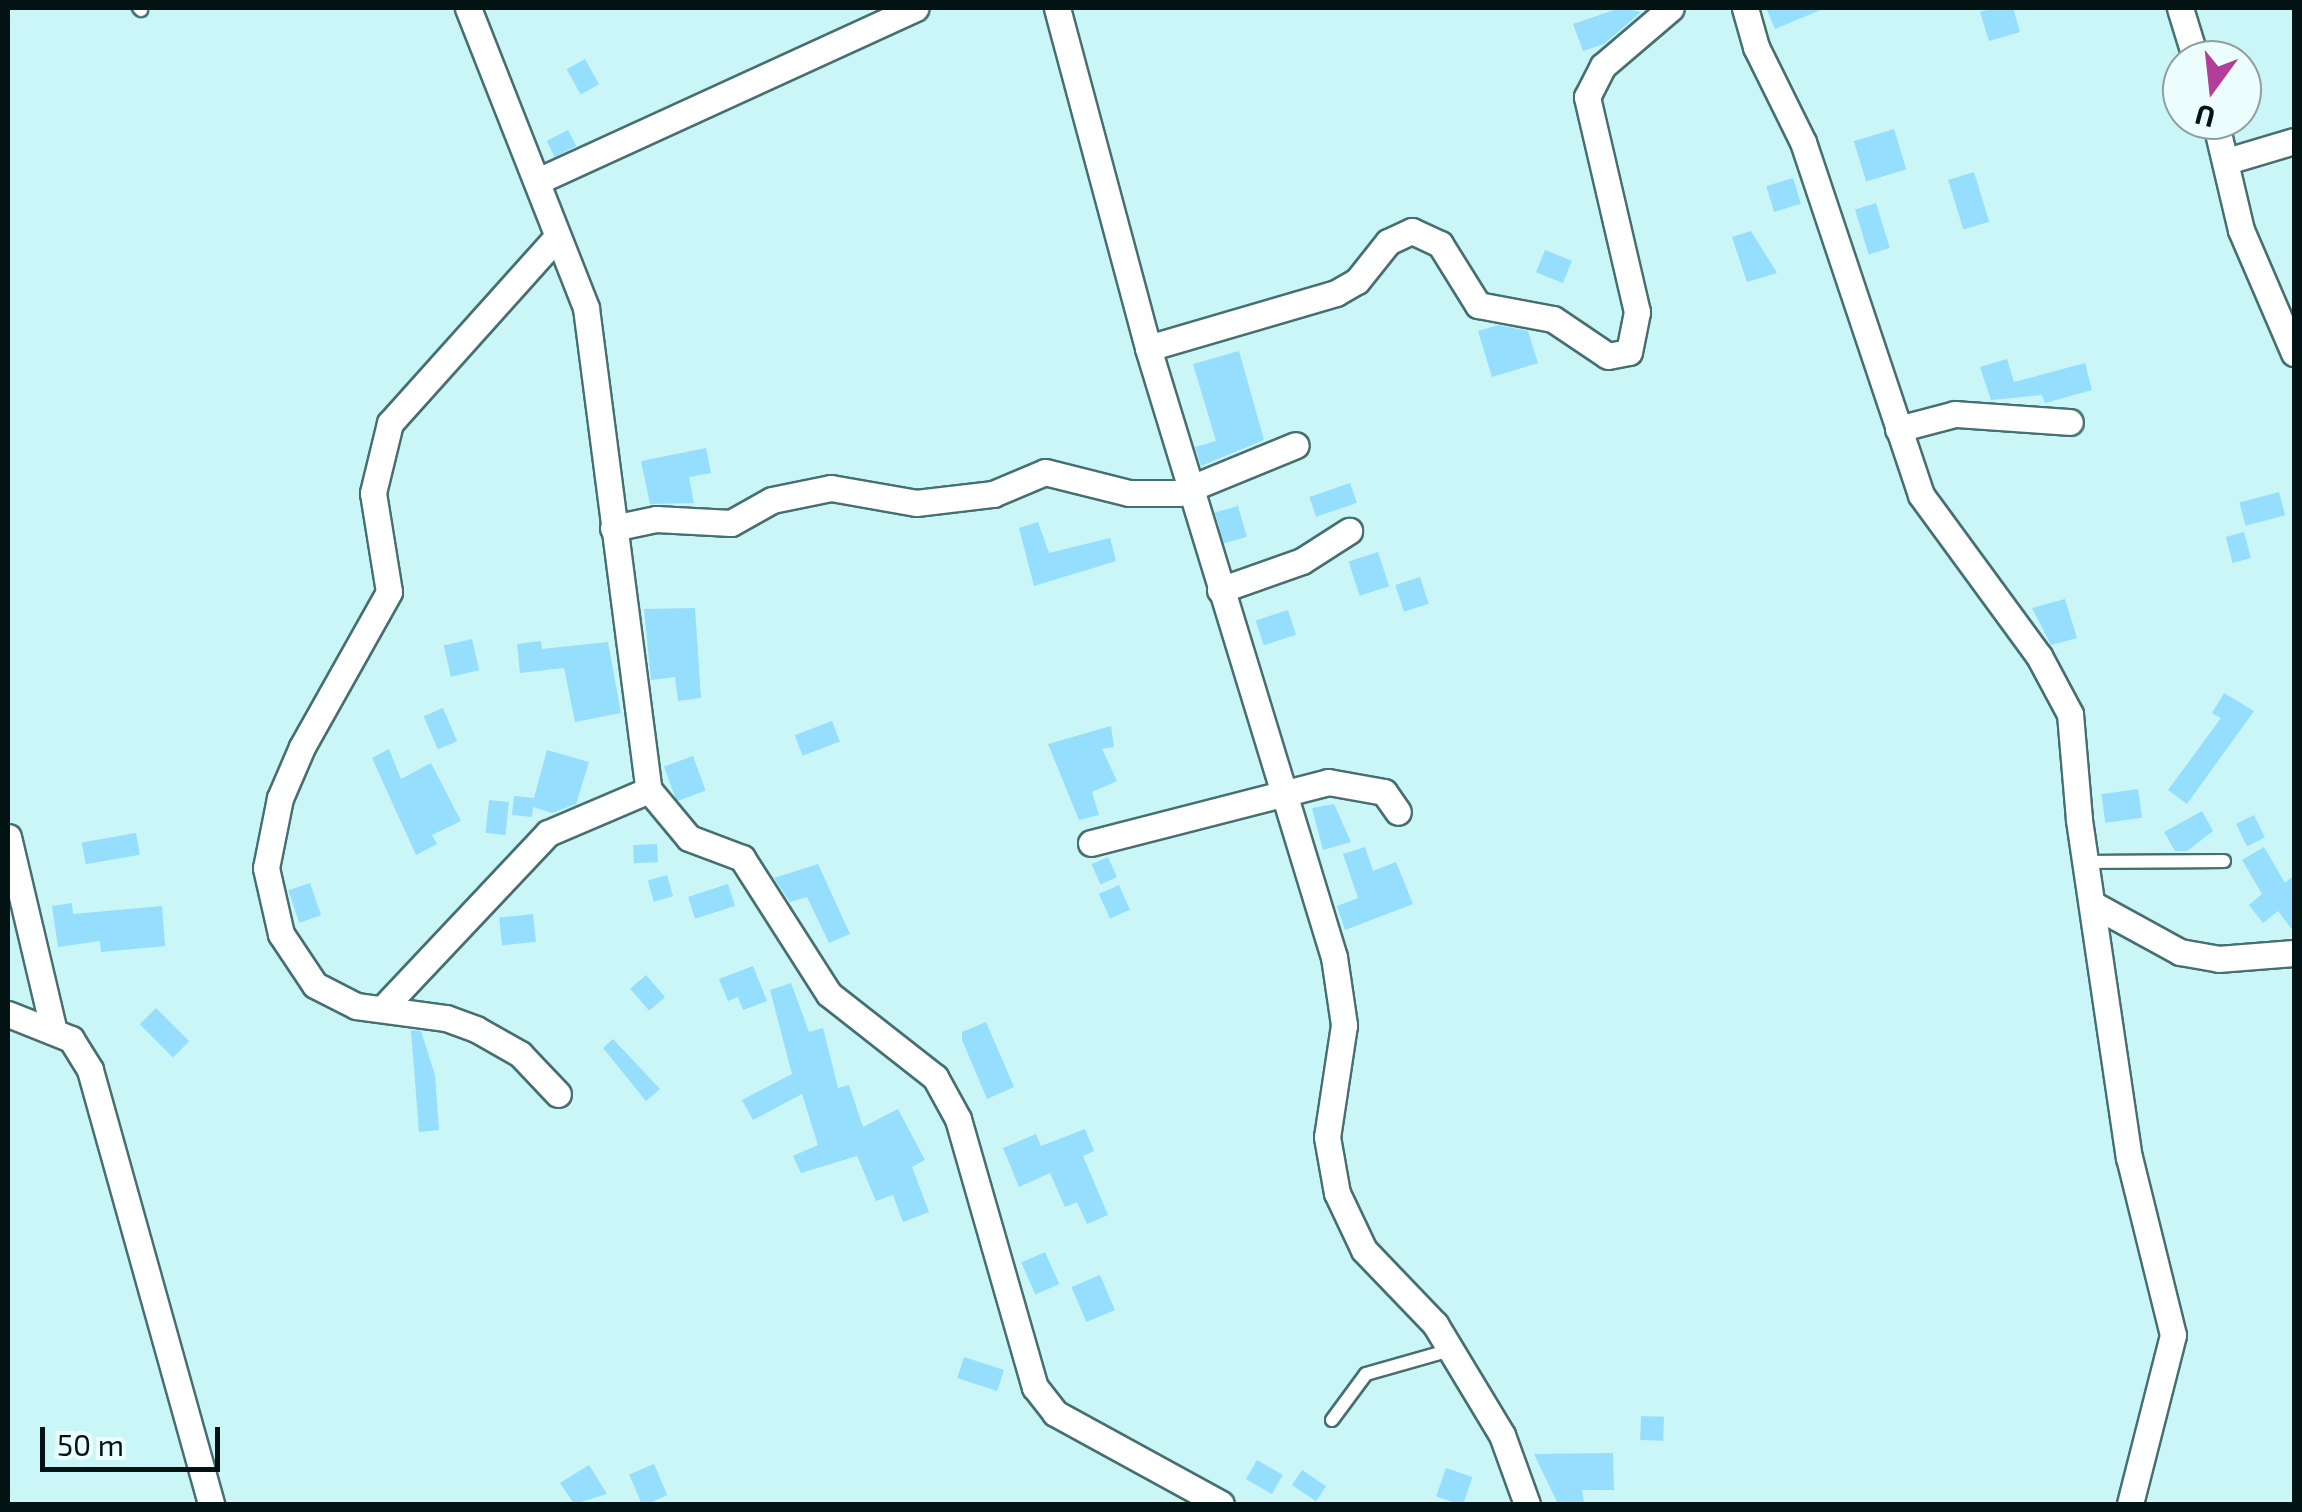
<!DOCTYPE html>
<html>
<head>
<meta charset="utf-8">
<style>
	body { margin:0 }
	#map { position:relative; width:2302px; height:1512px; overflow:hidden; background:#caf6f7; font-family:"Exo 2",sans-serif }
	div>[style] { position:absolute }
	.building>* { inset:0; background:#95defd; transform-origin:0 0 }
	.roads { filter:drop-shadow(2px 0 #476f71) drop-shadow(-2px 0 #476f71) drop-shadow(0 2px #476f71) drop-shadow(0 -2px #476f71) }
	.lane>* { height:12px; margin:-6px; padding:0 6px; transform-origin:6px; border-radius:6px; background:#fff }
	.street>* { height:25px; margin:-12.5px; padding:0 12.5px; transform-origin:12.5px; border-radius:12.5px; background:#fff }
	span { translate:-50% -50%; white-space:nowrap; text-align:center; line-height:1.15; -webkit-text-stroke:8px #ecfdfe; paint-order:stroke }
	.frame { position:absolute; inset:0; border:10px solid #031313; pointer-events:none }
	.north { position:absolute; left:2162px; top:40px; width:100px; height:100px; box-sizing:border-box; background:#ecfdfe; border:2px solid #8f9fa0; border-radius:50%; rotate:195deg; font-size:28px; font-weight:700; line-height:40px; text-align:center; color:#031313 }
	.north::after { content:''; display:block; margin:auto; width:35px; height:45px; background:#b13e98; clip-path:polygon(50% 0,100% 100%,50% 72%,0 100%) }
	.scale { position:absolute; left:40px; top:1427px; width:180px; height:45px; box-sizing:border-box; border:5px solid #031313; border-top:0; padding-left:12px; font-size:30px; line-height:35px; white-space:nowrap; color:#031313; -webkit-text-stroke:8px #ecfdfe; paint-order:stroke }
</style>
</head>
<body>
<div id="map">
	<div class="building">
		<i style="clip-path:polygon(1620px 8px,1641px 12px,1604px 44px,1583px 51px,1573px 24px)"></i>
		<i style="clip-path:polygon(1766px 8px,1825px 8px,1775px 29px)"></i>
		<i style="clip-path:polygon(1994px 8px,2013px 8px,2020px 32px,1989px 41px,1980px 12px)"></i>
		<i style="left:585px;top:59px;width:29px;height:21px;rotate:61deg"></i>
		<i style="left:1894px;top:129px;width:42px;height:42px;rotate:73deg"></i>
		<i style="left:568px;top:130px;width:18px;height:24px;rotate:63deg"></i>
		<i style="left:1974px;top:172px;width:52px;height:27px;rotate:73deg"></i>
		<i style="left:1793px;top:178px;width:27px;height:28px;rotate:73deg"></i>
		<i style="left:1876px;top:203px;width:47px;height:22px;rotate:73deg"></i>
		<i style="clip-path:polygon(1751px 231px,1777px 273px,1747px 282px,1732px 237px)"></i>
		<i style="left:1545px;top:250px;width:29px;height:24px;rotate:22deg"></i>
		<i style="clip-path:polygon(1498px 325px,1528px 331px,1538px 363px,1492px 377px,1478px 331px)"></i>
		<i style="clip-path:polygon(1239px 351px,1264px 440px,1201px 466px,1195px 447px,1216px 441px,1193px 364px)"></i>
		<i style="clip-path:polygon(2007px 359px,2014px 382px,2085px 363px,2092px 390px,2045px 403px,2042px 395px,1991px 400px,1980px 367px)"></i>
		<i style="clip-path:polygon(706px 448px,711px 473px,689px 477px,694px 503px,650px 504px,641px 461px)"></i>
		<i style="left:1350px;top:483px;width:21px;height:43px;rotate:71deg"></i>
		<i style="left:2279px;top:492px;width:24px;height:41px;rotate:75deg"></i>
		<i style="left:1238px;top:506px;width:32px;height:24px;rotate:74deg"></i>
		<i style="clip-path:polygon(1038px 522px,1049px 553px,1110px 538px,1116px 561px,1034px 586px,1019px 528px)"></i>
		<i style="left:2244px;top:532px;width:27px;height:19px;rotate:75deg"></i>
		<i style="left:1378px;top:552px;width:36px;height:31px;rotate:72deg"></i>
		<i style="left:1420px;top:577px;width:28px;height:26px;rotate:72deg"></i>
		<i style="clip-path:polygon(2065px 599px,2077px 638px,2051px 645px,2032px 608px)"></i>
		<i style="clip-path:polygon(695px 608px,701px 698px,678px 701px,675px 677px,651px 680px,644px 609px)"></i>
		<i style="left:1288px;top:610px;width:26px;height:34px;rotate:72deg"></i>
		<i style="left:472px;top:639px;width:32px;height:29px;rotate:77deg"></i>
		<i style="clip-path:polygon(541px 641px,542px 649px,608px 642px,621px 713px,575px 722px,564px 668px,520px 673px,517px 644px)"></i>
		<i style="clip-path:polygon(2224px 693px,2254px 711px,2187px 804px,2168px 790px,2221px 718px,2212px 713px)"></i>
		<i style="left:443px;top:708px;width:36px;height:21px;rotate:67deg"></i>
		<i style="left:832px;top:721px;width:22px;height:40px;rotate:69deg"></i>
		<i style="clip-path:polygon(1111px 726px,1114px 747px,1102px 749px,1117px 781px,1092px 792px,1099px 815px,1079px 820px,1048px 744px)"></i>
		<i style="clip-path:polygon(389px 749px,401px 779px,431px 763px,461px 821px,432px 835px,437px 844px,416px 855px,372px 758px)"></i>
		<i style="clip-path:polygon(547px 750px,589px 762px,576px 804px,552px 813px,533px 807px,532px 817px,512px 815px,514px 796px,534px 798px)"></i>
		<i style="left:693px;top:756px;width:37px;height:31px;rotate:70deg"></i>
		<i style="left:2138px;top:789px;width:29px;height:37px;rotate:82deg"></i>
		<i style="left:489px;top:800px;width:20px;height:33px;rotate:6deg"></i>
		<i style="clip-path:polygon(1334px 804px,1351px 842px,1323px 850px,1312px 808px)"></i>
		<i style="clip-path:polygon(2202px 811px,2213px 831px,2187px 851px,2175px 851px,2164px 832px)"></i>
		<i style="left:2254px;top:815px;width:25px;height:20px;rotate:64deg"></i>
		<i style="left:136px;top:833px;width:22px;height:55px;rotate:80deg"></i>
		<i style="left:657px;top:844px;width:18px;height:24px;rotate:87deg"></i>
		<i style="clip-path:polygon(1365px 847px,1373px 871px,1396px 862px,1413px 904px,1345px 930px,1337px 906px,1358px 898px,1343px 854px)"></i>
		<i style="clip-path:polygon(2264px 847px,2285px 883px,2294px 875px,2294px 932px,2278px 911px,2263px 923px,2249px 905px,2262px 894px,2242px 860px)"></i>
		<i style="left:1108px;top:857px;width:22px;height:18px;rotate:66deg"></i>
		<i style="clip-path:polygon(818px 864px,850px 934px,829px 943px,807px 897px,790px 902px,774px 878px)"></i>
		<i style="left:667px;top:875px;width:22px;height:20px;rotate:74deg"></i>
		<i style="left:310px;top:883px;width:34px;height:23px;rotate:71deg"></i>
		<i style="left:728px;top:884px;width:23px;height:42px;rotate:72deg"></i>
		<i style="left:1119px;top:885px;width:27px;height:22px;rotate:66deg"></i>
		<i style="clip-path:polygon(72px 903px,73px 914px,162px 906px,165px 946px,101px 952px,100px 941px,58px 947px,52px 906px)"></i>
		<i style="left:533px;top:914px;width:28px;height:34px;rotate:84deg"></i>
		<i style="clip-path:polygon(753px 966px,767px 1001px,743px 1010px,738px 997px,728px 1001px,719px 979px)"></i>
		<i style="left:646px;top:975px;width:29px;height:21px;rotate:49deg"></i>
		<i style="clip-path:polygon(791px 983px,809px 1032px,823px 1028px,838px 1088px,849px 1085px,863px 1127px,898px 1109px,925px 1160px,912px 1167px,929px 1212px,903px 1222px,893px 1195px,876px 1201px,857px 1156px,801px 1173px,793px 1156px,818px 1145px,802px 1094px,753px 1120px,742px 1100px,792px 1074px,770px 990px)"></i>
		<i style="left:156px;top:1008px;width:47px;height:23px;rotate:45deg"></i>
		<i style="clip-path:polygon(986px 1022px,1014px 1087px,987px 1099px,962px 1040px,962px 1032px)"></i>
		<i style="clip-path:polygon(411px 1030px,421px 1031px,435px 1075px,439px 1130px,419px 1132px)"></i>
		<i style="clip-path:polygon(613px 1039px,660px 1089px,646px 1101px,603px 1048px)"></i>
		<i style="clip-path:polygon(1085px 1129px,1094px 1151px,1083px 1156px,1108px 1215px,1087px 1224px,1077px 1202px,1065px 1207px,1050px 1173px,1019px 1187px,1003px 1148px,1036px 1134px,1041px 1146px)"></i>
		<i style="left:1045px;top:1252px;width:35px;height:26px;rotate:66deg"></i>
		<i style="left:1100px;top:1275px;width:38px;height:31px;rotate:67deg"></i>
		<i style="left:964px;top:1357px;width:42px;height:22px;rotate:18deg"></i>
		<i style="left:1641px;top:1416px;width:23px;height:24px;rotate:2deg"></i>
		<i style="clip-path:polygon(1613px 1453px,1614px 1490px,1582px 1490px,1584px 1504px,1558px 1504px,1534px 1454px)"></i>
		<i style="left:1257px;top:1460px;width:30px;height:22px;rotate:30deg"></i>
		<i style="left:654px;top:1464px;width:34px;height:27px;rotate:67deg"></i>
		<i style="clip-path:polygon(589px 1465px,607px 1494px,574px 1504px,560px 1483px)"></i>
		<i style="left:1446px;top:1468px;width:28px;height:30px;rotate:19deg"></i>
		<i style="left:1302px;top:1470px;width:29px;height:18px;rotate:34deg"></i>
	</div>
	<div class="roads">
		<div class="lane">
			<i style="left:139px;top:8px;width:3px;rotate:45deg"></i>
			<i style="left:2088px;top:862px;width:136px;rotate:-0.4deg"></i>
			<i style="left:1332px;top:1420px;width:57px;rotate:-53.5deg"></i>
			<i style="left:1366px;top:1374px;width:87px;rotate:-15.9deg"></i>
		</div>
		<div class="street">
			<i style="left:468px;top:8px;width:322px;rotate:68.5deg"></i>
			<i style="left:586px;top:308px;width:486px;rotate:82.6deg"></i>
			<i style="left:649px;top:790px;width:62px;rotate:50.2deg"></i>
			<i style="left:689px;top:838px;width:57px;rotate:20.7deg"></i>
			<i style="left:742px;top:858px;width:161px;rotate:57.4deg"></i>
			<i style="left:829px;top:994px;width:135px;rotate:38.1deg"></i>
			<i style="left:935px;top:1077px;width:48px;rotate:61.3deg"></i>
			<i style="left:958px;top:1119px;width:279px;rotate:74deg"></i>
			<i style="left:1035px;top:1387px;width:33px;rotate:52deg"></i>
			<i style="left:1055px;top:1413px;width:189px;rotate:28.7deg"></i>
			<i style="left:1057px;top:8px;width:352px;rotate:75deg"></i>
			<i style="left:1148px;top:348px;width:637px;rotate:73.02deg"></i>
			<i style="left:1334px;top:957px;width:69px;rotate:81.6deg"></i>
			<i style="left:1344px;top:1025px;width:113px;rotate:98.6deg"></i>
			<i style="left:1327px;top:1137px;width:57px;rotate:79.9deg"></i>
			<i style="left:1337px;top:1193px;width:63px;rotate:64.7deg"></i>
			<i style="left:1364px;top:1250px;width:103px;rotate:46.2deg"></i>
			<i style="left:1435px;top:1324px;width:130px;rotate:58.9deg"></i>
			<i style="left:1502px;top:1435px;width:73px;rotate:70.1deg"></i>
			<i style="left:1745px;top:8px;width:41px;rotate:74.2deg"></i>
			<i style="left:1756px;top:47px;width:106px;rotate:63.7deg"></i>
			<i style="left:1803px;top:142px;width:372px;rotate:71.5deg"></i>
			<i style="left:1921px;top:495px;width:200px;rotate:53.8deg"></i>
			<i style="left:2039px;top:656px;width:66px;rotate:61.9deg"></i>
			<i style="left:2070px;top:714px;width:106px;rotate:85.1deg"></i>
			<i style="left:2079px;top:820px;width:341px;rotate:81.6deg"></i>
			<i style="left:2129px;top:1157px;width:183px;rotate:76.1deg"></i>
			<i style="left:2173px;top:1335px;width:174px;rotate:104.3deg"></i>
			<i style="left:2180px;top:8px;width:54px;rotate:72.9deg"></i>
			<i style="left:2215px;top:120px;width:113px;rotate:76.7deg"></i>
			<i style="left:2241px;top:230px;width:134px;rotate:66.7deg"></i>
			<i style="left:2227px;top:161px;width:70px;rotate:-16.6deg"></i>
			<i style="left:540px;top:180px;width:413px;rotate:-24.6deg"></i>
			<i style="left:557px;top:237px;width:250px;rotate:131.9deg"></i>
			<i style="left:390px;top:423px;width:72px;rotate:103.7deg"></i>
			<i style="left:373px;top:493px;width:100px;rotate:80.8deg"></i>
			<i style="left:389px;top:592px;width:178px;rotate:119.3deg"></i>
			<i style="left:302px;top:747px;width:56px;rotate:113.3deg"></i>
			<i style="left:280px;top:798px;width:71px;rotate:101.3deg"></i>
			<i style="left:266px;top:868px;width:68px;rotate:77.2deg"></i>
			<i style="left:281px;top:934px;width:61px;rotate:56.3deg"></i>
			<i style="left:315px;top:985px;width:46px;rotate:27.1deg"></i>
			<i style="left:356px;top:1006px;width:91px;rotate:7.6deg"></i>
			<i style="left:446px;top:1018px;width:32px;rotate:20deg"></i>
			<i style="left:476px;top:1029px;width:51px;rotate:29.6deg"></i>
			<i style="left:520px;top:1054px;width:55px;rotate:46.5deg"></i>
			<i style="left:1148px;top:348px;width:196px;rotate:-16.3deg"></i>
			<i style="left:1336px;top:293px;width:24px;rotate:-30deg"></i>
			<i style="left:1357px;top:281px;width:50px;rotate:-51.5deg"></i>
			<i style="left:1388px;top:242px;width:26px;rotate:-25deg"></i>
			<i style="left:1412px;top:231px;width:31px;rotate:25deg"></i>
			<i style="left:1440px;top:244px;width:72px;rotate:58.1deg"></i>
			<i style="left:1478px;top:305px;width:76px;rotate:10.6deg"></i>
			<i style="left:1553px;top:319px;width:66px;rotate:33.9deg"></i>
			<i style="left:1608px;top:356px;width:21px;rotate:-11deg"></i>
			<i style="left:1629px;top:352px;width:41px;rotate:-78.7deg"></i>
			<i style="left:1637px;top:312px;width:221px;rotate:-103.1deg"></i>
			<i style="left:1587px;top:97px;width:35px;rotate:-63deg"></i>
			<i style="left:1603px;top:66px;width:89px;rotate:-40.5deg"></i>
			<i style="left:1898px;top:429px;width:59px;rotate:-14.7deg"></i>
			<i style="left:1955px;top:414px;width:115px;rotate:4deg"></i>
			<i style="left:613px;top:528px;width:44px;rotate:-11.8deg"></i>
			<i style="left:656px;top:519px;width:75px;rotate:3.1deg"></i>
			<i style="left:731px;top:523px;width:47px;rotate:-29.3deg"></i>
			<i style="left:772px;top:500px;width:60px;rotate:-11.5deg"></i>
			<i style="left:831px;top:488px;width:86px;rotate:10deg"></i>
			<i style="left:916px;top:503px;width:78px;rotate:-6.7deg"></i>
			<i style="left:993px;top:494px;width:56px;rotate:-22.9deg"></i>
			<i style="left:1045px;top:472px;width:87px;rotate:14deg"></i>
			<i style="left:1129px;top:493px;width:50px"></i>
			<i style="left:1179px;top:493px;width:126px;rotate:-22.3deg"></i>
			<i style="left:1220px;top:590px;width:87px;rotate:-19.5deg"></i>
			<i style="left:1302px;top:561px;width:56px;rotate:-32.6deg"></i>
			<i style="left:8px;top:837px;width:195px;rotate:76.7deg"></i>
			<i style="left:1091px;top:843px;width:245px;rotate:-14.4deg"></i>
			<i style="left:1328px;top:782px;width:57px;rotate:10.1deg"></i>
			<i style="left:1384px;top:792px;width:24px;rotate:55deg"></i>
			<i style="left:2096px;top:906px;width:96px;rotate:28.7deg"></i>
			<i style="left:2180px;top:952px;width:39px;rotate:10deg"></i>
			<i style="left:2218px;top:959px;width:76px;rotate:-4.5deg"></i>
			<i style="left:384px;top:1007px;width:239px;rotate:-46.7deg"></i>
			<i style="left:548px;top:833px;width:110px;rotate:-23.1deg"></i>
			<i style="left:8px;top:1014px;width:68px;rotate:21.6deg"></i>
			<i style="left:71px;top:1039px;width:36px;rotate:58deg"></i>
			<i style="left:90px;top:1070px;width:451px;rotate:74.4deg"></i>
		</div>
	</div>
	<div class="frame"></div>
	<div class="north">U</div>
	<div class="scale">50 m</div>
</div>
</body>
</html>
